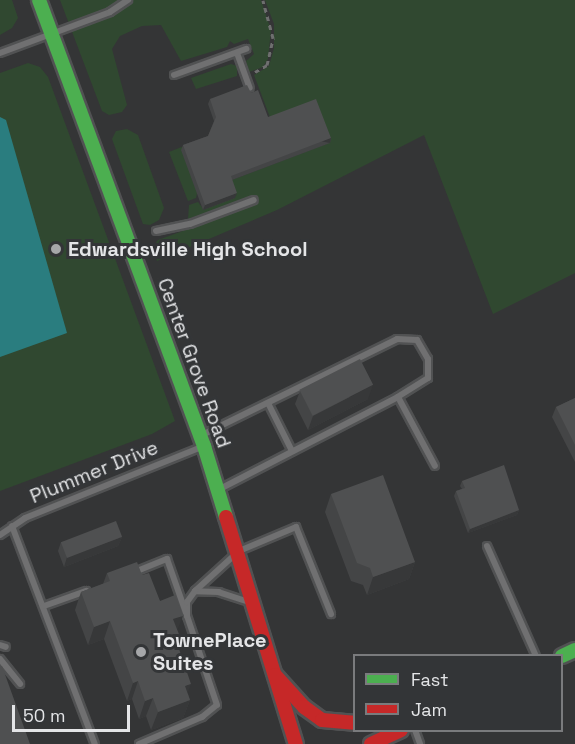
<!DOCTYPE html>
<html>
<head>
<meta charset="utf-8">
<style>
	body { margin:0 }
	#map { position:relative; width:575px; height:744px; overflow:hidden; background:#343536; font-family:"Space Grotesk",sans-serif }
	div>[style] { position:absolute }
	.green>* { inset:0; background:#304830 }
	.water>* { inset:0; background:#2a7d7f }
	.path>* { height:3px; margin-top:-1.5px; transform-origin:0; background:repeating-linear-gradient(90deg,#6e6f6f 0 4.5px,transparent 0 9px) }
	.roads { filter:drop-shadow(2px 0 #515253) drop-shadow(-2px 0 #515253) drop-shadow(0 2px #515253) drop-shadow(0 -2px #515253) }
	.lane>* { height:6px; margin:-3px; padding:0 3px; transform-origin:3px; border-radius:3px; background:#707071 }
	.fast>* { height:14px; margin:-7px; padding:0 7px; transform-origin:7px; border-radius:7px; background:#4caf50 }
	.jam>* { height:14px; margin:-7px; padding:0 7px; transform-origin:7px; border-radius:7px; background:#c62828 }
	.wall>* { inset:0; background:#444546 }
	.shaded-wall>* { inset:0; background:#373839; transform-origin:0 0 }
	.building>* { inset:0; background:#4f5051; transform-origin:0 0 }
	.dots>* { width:16px; height:16px; translate:-50% -50%; box-sizing:border-box; border:3px solid #333537; border-radius:50% }
	span { translate:-50% -50%; white-space:nowrap; text-align:center; line-height:1.15; -webkit-text-stroke:6px #333537; paint-order:stroke }
	.poi-label { font-size:20px; color:#e4e5e7; font-weight:700 }
	.left { translate:0 -50%; text-align:left }
	.street-label { font-size:20px; color:#e4e5e7 }
	.legend { position:absolute; left:353px; top:654px; width:210px; height:78px; box-sizing:border-box; background:#333537; border:2px solid #7a7b7d; margin:0; padding:8px 10px; list-style:none; font-size:18px; color:#e4e5e7 }
	.legend li { display:flex; align-items:center; gap:12px; height:30px }
	.legend b { width:30px; border:2px solid #7a7b7d }
	.scale { position:absolute; left:12px; top:705px; width:118px; height:27px; box-sizing:border-box; border:3px solid #e4e5e7; border-top:0; padding-left:8px; font-size:18px; line-height:21px; white-space:nowrap; color:#e4e5e7; -webkit-text-stroke:4px #333537; paint-order:stroke }
</style>
</head>
<body>
<div id="map">
	<div class="green">
		<i style="clip-path:polygon(0 0,12px 0,18px 18px,12px 28px,0 35px)"></i>
		<i style="clip-path:polygon(60px 0,261px 0,271px 30px,268px 59px,263px 67px,249px 72px,246px 61px,254px 54px,248px 39px,234px 44px,230px 41px,227px 47px,181px 61px,161px 25px,142px 26px,120px 36px,112px 49px,127px 105px,122px 112px,109px 115px,102px 111px)"></i>
		<i style="clip-path:polygon(265px 0,575px 0,575px 273px,493px 314px,424px 135px,277px 210px,157px 261px,152px 248px,158px 240px,257px 204px,253px 196px,188px 219px,189px 205px,198px 202px,204px 210px,229px 181px,329px 143px,271px 120px,254px 75px,269px 66px,274px 48px,274px 24px)"></i>
		<i style="clip-path:polygon(28px 63px,40px 67px,48px 77px,175px 421px,152px 434px,0 491px,0 73px)"></i>
		<i style="clip-path:polygon(231px 64px,237px 66px,237px 76px,196px 89px,191px 78px)"></i>
		<i style="clip-path:polygon(127px 129px,138px 135px,164px 208px,159px 220px,150px 225px,143px 224px,112px 139px,116px 131px)"></i>
		<i style="clip-path:polygon(209px 136px,196px 198px,188px 201px,169px 152px)"></i>
	</div>
	<div class="water">
		<i style="clip-path:polygon(0 117px,6px 120px,67px 333px,0 357px)"></i>
	</div>
	<div class="path">
		<i style="left:255px;top:72px;width:14px;rotate:-30deg"></i>
		<i style="left:267px;top:65px;width:28px;rotate:-77deg"></i>
		<i style="left:273px;top:38px;width:39px;rotate:-105deg"></i>
	</div>
	<div class="roads">
		<div class="lane">
			<i style="left:0;top:53px;width:117px;rotate:-20.4deg"></i>
			<i style="left:110px;top:12px;width:22px;rotate:-34deg"></i>
			<i style="left:237px;top:53px;width:37px;rotate:70deg"></i>
			<i style="left:174px;top:75px;width:77px;rotate:-19.9deg"></i>
			<i style="left:156px;top:231px;width:35px;rotate:-12deg"></i>
			<i style="left:190px;top:224px;width:68px;rotate:-20.6deg"></i>
			<i style="left:398px;top:397px;width:78px;rotate:61.8deg"></i>
			<i style="left:268px;top:403px;width:54px;rotate:63.4deg"></i>
			<i style="left:202px;top:435px;width:217px;rotate:-26.2deg"></i>
			<i style="left:397px;top:339px;width:20px;rotate:3deg"></i>
			<i style="left:417px;top:340px;width:22px;rotate:60deg"></i>
			<i style="left:428px;top:359px;width:19px;rotate:90deg"></i>
			<i style="left:428px;top:378px;width:36px;rotate:148deg"></i>
			<i style="left:398px;top:397px;width:200px;rotate:152.7deg"></i>
			<i style="left:12px;top:526px;width:233px;rotate:69.2deg"></i>
			<i style="left:0;top:535px;width:30px;rotate:-34deg"></i>
			<i style="left:25px;top:518px;width:193px;rotate:-21.9deg"></i>
			<i style="left:487px;top:546px;width:120px;rotate:66deg"></i>
			<i style="left:132px;top:573px;width:38px;rotate:-22deg"></i>
			<i style="left:167px;top:559px;width:57px;rotate:70.6deg"></i>
			<i style="left:249px;top:602px;width:32px;rotate:-162deg"></i>
			<i style="left:219px;top:592px;width:24px;rotate:-178deg"></i>
			<i style="left:195px;top:591px;width:59px;rotate:-42.3deg"></i>
			<i style="left:239px;top:551px;width:62px;rotate:-22.8deg"></i>
			<i style="left:296px;top:527px;width:94px;rotate:68.1deg"></i>
			<i style="left:44px;top:606px;width:45px;rotate:-19.7deg"></i>
			<i style="left:0;top:645px;width:6px;rotate:18deg"></i>
			<i style="left:0;top:659px;width:32px;rotate:51deg"></i>
			<i style="left:415px;top:730px;width:15px;rotate:70deg"></i>
			<i style="left:139px;top:744px;width:69px;rotate:-23.2deg"></i>
			<i style="left:202px;top:717px;width:19px;rotate:-39deg"></i>
			<i style="left:217px;top:705px;width:94px;rotate:-108.6deg"></i>
			<i style="left:187px;top:616px;width:14px;rotate:-90deg"></i>
			<i style="left:187px;top:602px;width:14px;rotate:-54deg"></i>
		</div>
		<div class="fast">
			<i style="left:39px;top:0;width:476px;rotate:69.7deg"></i>
			<i style="left:204px;top:446px;width:74px;rotate:72.8deg"></i>
			<i style="left:562px;top:656px;width:14px;rotate:-25deg"></i>
		</div>
		<div class="jam">
			<i style="left:226px;top:517px;width:238px;rotate:72.9deg"></i>
			<i style="left:275px;top:675px;width:43px;rotate:47.8deg"></i>
			<i style="left:304px;top:707px;width:22px;rotate:36deg"></i>
			<i style="left:322px;top:720px;width:32px;rotate:5deg"></i>
			<i style="left:371px;top:744px;width:33px;rotate:-25deg"></i>
		</div>
	</div>
	<div class="wall">
		<i style="clip-path:polygon(251px 93px,268px 117px,331px 138px,330px 143px,232px 180px,235px 198px,203px 210px,181px 150px,183px 145px,208px 136px,214px 121px,208px 104px,210px 99px)"></i>
		<i style="clip-path:polygon(300px 391px,368px 399px,308px 430px,295px 404px)"></i>
		<i style="clip-path:polygon(575px 398px,575px 462px,552px 417px,556px 407px)"></i>
		<i style="clip-path:polygon(462px 481px,519px 510px,517px 515px,468px 533px,454px 496px,456px 491px,462px 489px,460px 486px)"></i>
		<i style="clip-path:polygon(331px 494px,415px 562px,409px 579px,367px 595px,363px 585px,351px 581px,325px 512px)"></i>
		<i style="clip-path:polygon(122px 537px,118px 546px,64px 567px,58px 551px,61px 542px)"></i>
		<i style="clip-path:polygon(107px 573px,142px 575px,160px 601px,177px 630px,179px 650px,188px 694px,190px 700px,183px 718px,151px 730px,146px 716px,139px 719px,132px 699px,127px 701px,104px 639px,88px 645px,75px 610px,81px 592px,103px 584px)"></i>
	</div>
	<div class="shaded-wall">
		<i style="left:331px;top:138px;width:5px;height:107px;rotate:101deg"></i>
		<i style="clip-path:polygon(237px 193px,235px 198px,203px 210px,205px 205px)"></i>
		<i style="clip-path:polygon(373px 385px,368px 399px,308px 430px,313px 416px)"></i>
		<i style="clip-path:polygon(519px 510px,517px 515px,468px 533px,470px 529px)"></i>
		<i style="clip-path:polygon(122px 537px,118px 546px,64px 567px,67px 557px)"></i>
		<i style="clip-path:polygon(415px 562px,409px 579px,367px 595px,373px 577px)"></i>
		<i style="clip-path:polygon(183px 616px,176px 633px,173px 619px)"></i>
		<i style="clip-path:polygon(110px 621px,104px 639px,88px 645px,94px 627px)"></i>
		<i style="clip-path:polygon(138px 681px,132px 699px,127px 701px,133px 683px)"></i>
		<i style="clip-path:polygon(191px 684px,185px 701px,185px 686px)"></i>
		<i style="clip-path:polygon(153px 698px,146px 716px,139px 719px,145px 701px)"></i>
		<i style="clip-path:polygon(190px 700px,183px 718px,151px 730px,158px 712px)"></i>
	</div>
	<div class="building">
		<i style="clip-path:polygon(247px 85px,251px 93px,258px 90px,268px 117px,316px 99px,331px 138px,231px 176px,237px 193px,205px 205px,183px 145px,208px 136px,216px 117px,210px 99px)"></i>
		<i style="left:360px;top:359px;width:29px;height:68px;rotate:63deg"></i>
		<i style="clip-path:polygon(575px 398px,575px 445px,556px 407px)"></i>
		<i style="clip-path:polygon(504px 465px,519px 510px,470px 529px,456px 491px,465px 488px,462px 481px)"></i>
		<i style="clip-path:polygon(383px 475px,415px 562px,373px 577px,370px 568px,357px 563px,331px 494px)"></i>
		<i style="left:116px;top:521px;width:17px;height:59px;rotate:69deg"></i>
		<i style="clip-path:polygon(137px 562px,142px 575px,149px 573px,160px 601px,175px 595px,183px 616px,173px 619px,182px 642px,178px 646px,191px 684px,185px 686px,190px 700px,158px 712px,153px 698px,145px 701px,138px 681px,133px 683px,110px 621px,94px 627px,81px 592px,110px 581px,107px 573px)"></i>
		<i style="clip-path:polygon(2px 666px,30px 744px,0 744px,0 667px)"></i>
	</div>
	<div class="dots">
		<i style="left:56px;top:249px;background:#a6a7a9"></i>
		<i style="left:141px;top:652px;background:#a6a7a9"></i>
	</div>
	<div class="poi-label">
		<span class="left" style="left:68px;top:249px">Edwardsville High School</span>
		<span class="left" style="left:153px;top:652px">TownePlace<br>Suites</span>
	</div>
	<div class="street-label">
		<span style="left:194px;top:363px;rotate:70deg">Center Grove Road</span>
		<span style="left:94px;top:472px;rotate:-22deg">Plummer Drive</span>
	</div>
	<ul class="legend">
	<li><b style="height:8px;background:#4caf50"></b>Fast</li>
	<li><b style="height:8px;background:#c62828"></b>Jam</li>
	</ul>
	<div class="scale">50 m</div>
</div>
</body>
</html>
